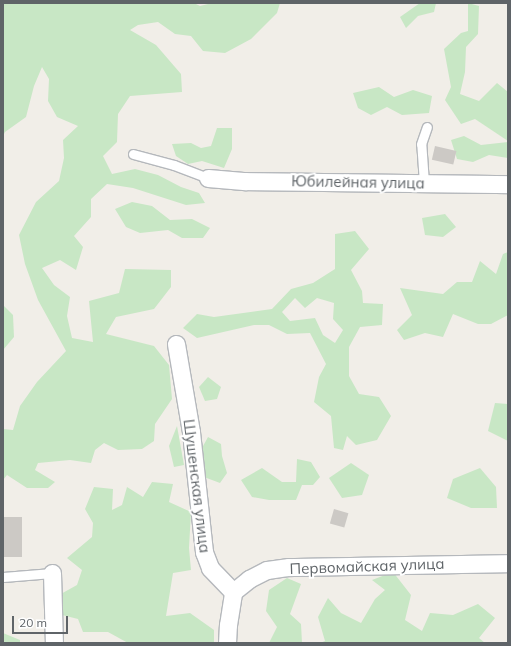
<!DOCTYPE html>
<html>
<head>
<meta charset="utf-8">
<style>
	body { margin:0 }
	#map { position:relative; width:511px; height:646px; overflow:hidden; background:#f1eee8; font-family:Mulish,sans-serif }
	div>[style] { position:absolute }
	.green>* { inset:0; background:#c8e7c5 }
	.building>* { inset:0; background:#ccc9c5; transform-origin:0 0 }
	.roads { filter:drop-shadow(1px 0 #b5b8bc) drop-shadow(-1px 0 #b5b8bc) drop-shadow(0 1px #b5b8bc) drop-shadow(0 -1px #b5b8bc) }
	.lane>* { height:9px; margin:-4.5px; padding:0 4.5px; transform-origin:4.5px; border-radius:4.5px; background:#fff }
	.street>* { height:17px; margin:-8.5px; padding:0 8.5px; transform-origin:8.5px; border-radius:8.5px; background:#fff }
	span { translate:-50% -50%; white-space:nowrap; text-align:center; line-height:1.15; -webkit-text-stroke:4px #fff; paint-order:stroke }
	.street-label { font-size:15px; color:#5f6468 }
	.frame { position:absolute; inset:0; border:4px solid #5f6468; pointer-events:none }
	.scale { position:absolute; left:12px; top:616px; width:56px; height:18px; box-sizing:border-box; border:2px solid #5f6468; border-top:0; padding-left:5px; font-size:12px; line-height:14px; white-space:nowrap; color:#5f6468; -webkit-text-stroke:3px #fff; paint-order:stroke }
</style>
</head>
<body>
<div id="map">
	<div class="green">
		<i style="clip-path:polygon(3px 3px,194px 3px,200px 6px,212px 3px,280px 3px,277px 13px,251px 39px,225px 53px,203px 51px,191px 36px,175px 34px,158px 22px,138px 25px,130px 30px,156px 45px,181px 74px,182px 92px,130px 96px,118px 114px,117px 142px,103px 156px,112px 174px,135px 169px,158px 175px,181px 187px,199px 193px,205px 203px,186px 205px,133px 188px,107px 184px,91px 199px,91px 217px,74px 236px,83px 247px,76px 270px,60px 260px,42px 268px,54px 285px,70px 297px,67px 316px,72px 338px,93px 342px,89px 301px,119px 293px,125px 269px,171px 270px,171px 287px,154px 309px,116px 317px,106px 334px,154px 346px,169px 365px,172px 399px,155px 424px,154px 441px,142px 449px,118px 450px,104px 443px,95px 450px,91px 463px,70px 460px,38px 463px,35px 470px,55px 482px,48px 488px,27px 488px,7px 475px,3px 480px,3px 429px,13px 430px,20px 406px,37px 382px,66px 351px,38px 300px,25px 264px,19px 235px,36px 202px,59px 181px,64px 158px,63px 140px,78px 126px,57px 117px,48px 101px,49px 79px,42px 67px,34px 86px,26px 117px,5px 132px,3px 136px)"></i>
		<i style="clip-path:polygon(420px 3px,436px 3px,434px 12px,418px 16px,406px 28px,400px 17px)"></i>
		<i style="clip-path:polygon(468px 3px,479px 6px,478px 34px,466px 47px,465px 72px,460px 94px,479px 101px,497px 83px,508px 92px,508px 141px,475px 119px,461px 124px,445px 100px,451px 87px,444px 49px,461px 33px,468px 31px)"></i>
		<i style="clip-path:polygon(379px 87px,394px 97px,413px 90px,432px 96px,429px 113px,402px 115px,387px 107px,371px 115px,358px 108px,353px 93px)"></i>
		<i style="clip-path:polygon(217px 128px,232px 128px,232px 149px,224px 168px,202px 161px,188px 164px,176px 156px,172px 144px,191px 143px,201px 148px,211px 146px)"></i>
		<i style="clip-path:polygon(464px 136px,481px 145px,508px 142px,508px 158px,489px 155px,473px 162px,457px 159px,451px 140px)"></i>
		<i style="clip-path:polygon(132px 202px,152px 206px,170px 220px,192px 219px,210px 228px,203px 238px,182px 238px,168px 230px,140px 233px,126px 227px,115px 209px)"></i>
		<i style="clip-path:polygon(445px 214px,456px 227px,443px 237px,425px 235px,422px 218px)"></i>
		<i style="clip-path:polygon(evenodd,355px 231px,369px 249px,351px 270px,362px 291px,363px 303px,383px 304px,382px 325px,360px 327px,349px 347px,349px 376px,359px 394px,379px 397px,391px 416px,377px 440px,356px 445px,347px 436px,343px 450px,334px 448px,331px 416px,314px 402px,319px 377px,326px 364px,310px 333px,287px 334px,269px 325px,254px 325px,197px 338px,183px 328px,197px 314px,214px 317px,272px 309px,291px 289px,313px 283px,335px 269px,335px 234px,355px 231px,295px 298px,305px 308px,317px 298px,334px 303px,333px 319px,343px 330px,335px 343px,323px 335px,315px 318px,290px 321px,282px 312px,295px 298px)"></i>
		<i style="clip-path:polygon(508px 252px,508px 315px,491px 324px,478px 324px,453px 314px,443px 337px,425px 333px,404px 340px,397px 330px,412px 315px,400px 288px,443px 294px,457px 282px,472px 282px,480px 261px,496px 274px,503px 254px)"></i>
		<i style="clip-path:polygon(3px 305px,13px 315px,14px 337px,3px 350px)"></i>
		<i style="clip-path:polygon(208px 377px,221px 387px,217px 399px,205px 401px,199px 387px)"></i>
		<i style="clip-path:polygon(495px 403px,508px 404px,508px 441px,488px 431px)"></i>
		<i style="clip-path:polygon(177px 426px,184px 465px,174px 467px,169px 446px)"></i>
		<i style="clip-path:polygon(208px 437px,221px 444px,222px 456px,227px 473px,220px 483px,204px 477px,197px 457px)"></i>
		<i style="clip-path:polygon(297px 459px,311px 462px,320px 477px,313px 485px,302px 485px,296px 500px,269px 500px,252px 497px,241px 480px,262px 468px,282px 482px,296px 482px)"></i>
		<i style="clip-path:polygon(351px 463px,369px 475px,362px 495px,342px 498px,329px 478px)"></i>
		<i style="clip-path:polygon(480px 468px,496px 487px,497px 508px,471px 508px,447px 498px,453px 479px)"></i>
		<i style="clip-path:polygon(152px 482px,173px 484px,169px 502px,191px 512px,189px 548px,191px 570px,173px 573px,166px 616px,190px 613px,214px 630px,214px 643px,128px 643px,108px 632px,83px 632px,78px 619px,62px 615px,59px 595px,77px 585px,82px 570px,67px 558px,92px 537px,93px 523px,85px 509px,94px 487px,113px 489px,112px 510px,122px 505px,127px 487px,143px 497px)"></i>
		<i style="clip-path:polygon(393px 572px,411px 595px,405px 620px,422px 631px,430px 613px,453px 615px,478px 604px,495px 618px,479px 638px,485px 643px,320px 643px,325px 641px,318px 617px,328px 598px,341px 613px,361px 623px,375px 599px,385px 590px,372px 580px)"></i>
		<i style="clip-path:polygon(287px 578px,301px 584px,290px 614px,301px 624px,302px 643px,269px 643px,277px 627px,266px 611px,269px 590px)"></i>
		<i style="clip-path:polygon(3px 633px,20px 640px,20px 643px,3px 643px)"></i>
	</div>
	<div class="building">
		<i style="left:435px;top:146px;width:22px;height:14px;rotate:13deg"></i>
		<i style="left:334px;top:509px;width:15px;height:15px;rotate:16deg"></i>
		<i style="left:3px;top:517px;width:19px;height:40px"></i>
	</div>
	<div class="roads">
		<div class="lane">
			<i style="left:133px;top:154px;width:42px;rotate:15deg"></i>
			<i style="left:174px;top:165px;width:36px;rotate:21deg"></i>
			<i style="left:424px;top:183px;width:39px;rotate:-94deg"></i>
			<i style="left:421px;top:144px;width:18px;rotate:-71deg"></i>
			<i style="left:3px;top:577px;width:49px;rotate:-4.7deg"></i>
		</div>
		<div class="street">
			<i style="left:208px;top:178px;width:38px;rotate:5deg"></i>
			<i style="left:246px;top:181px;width:262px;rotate:0.7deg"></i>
			<i style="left:176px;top:344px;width:89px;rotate:80.3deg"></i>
			<i style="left:191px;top:432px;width:121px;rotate:83.8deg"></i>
			<i style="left:204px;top:552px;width:17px;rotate:69deg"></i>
			<i style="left:210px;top:568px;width:33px;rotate:46deg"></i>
			<i style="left:52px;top:573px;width:70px;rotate:88.4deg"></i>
			<i style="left:233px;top:592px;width:21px;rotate:-39deg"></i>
			<i style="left:249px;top:579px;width:20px;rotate:-27deg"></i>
			<i style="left:267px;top:570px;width:22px;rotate:-8deg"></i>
			<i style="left:289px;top:567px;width:219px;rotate:-1deg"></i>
			<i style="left:227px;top:643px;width:18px;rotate:-87deg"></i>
			<i style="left:228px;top:625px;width:33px;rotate:-81deg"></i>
		</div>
	</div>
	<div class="street-label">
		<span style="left:358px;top:182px;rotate:1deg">Юбилейная улица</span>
		<span style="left:197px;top:486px;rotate:83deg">Шушенская улица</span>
		<span style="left:367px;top:566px;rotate:-2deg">Первомайская улица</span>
	</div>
	<div class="frame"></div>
	<div class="scale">20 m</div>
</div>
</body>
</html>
